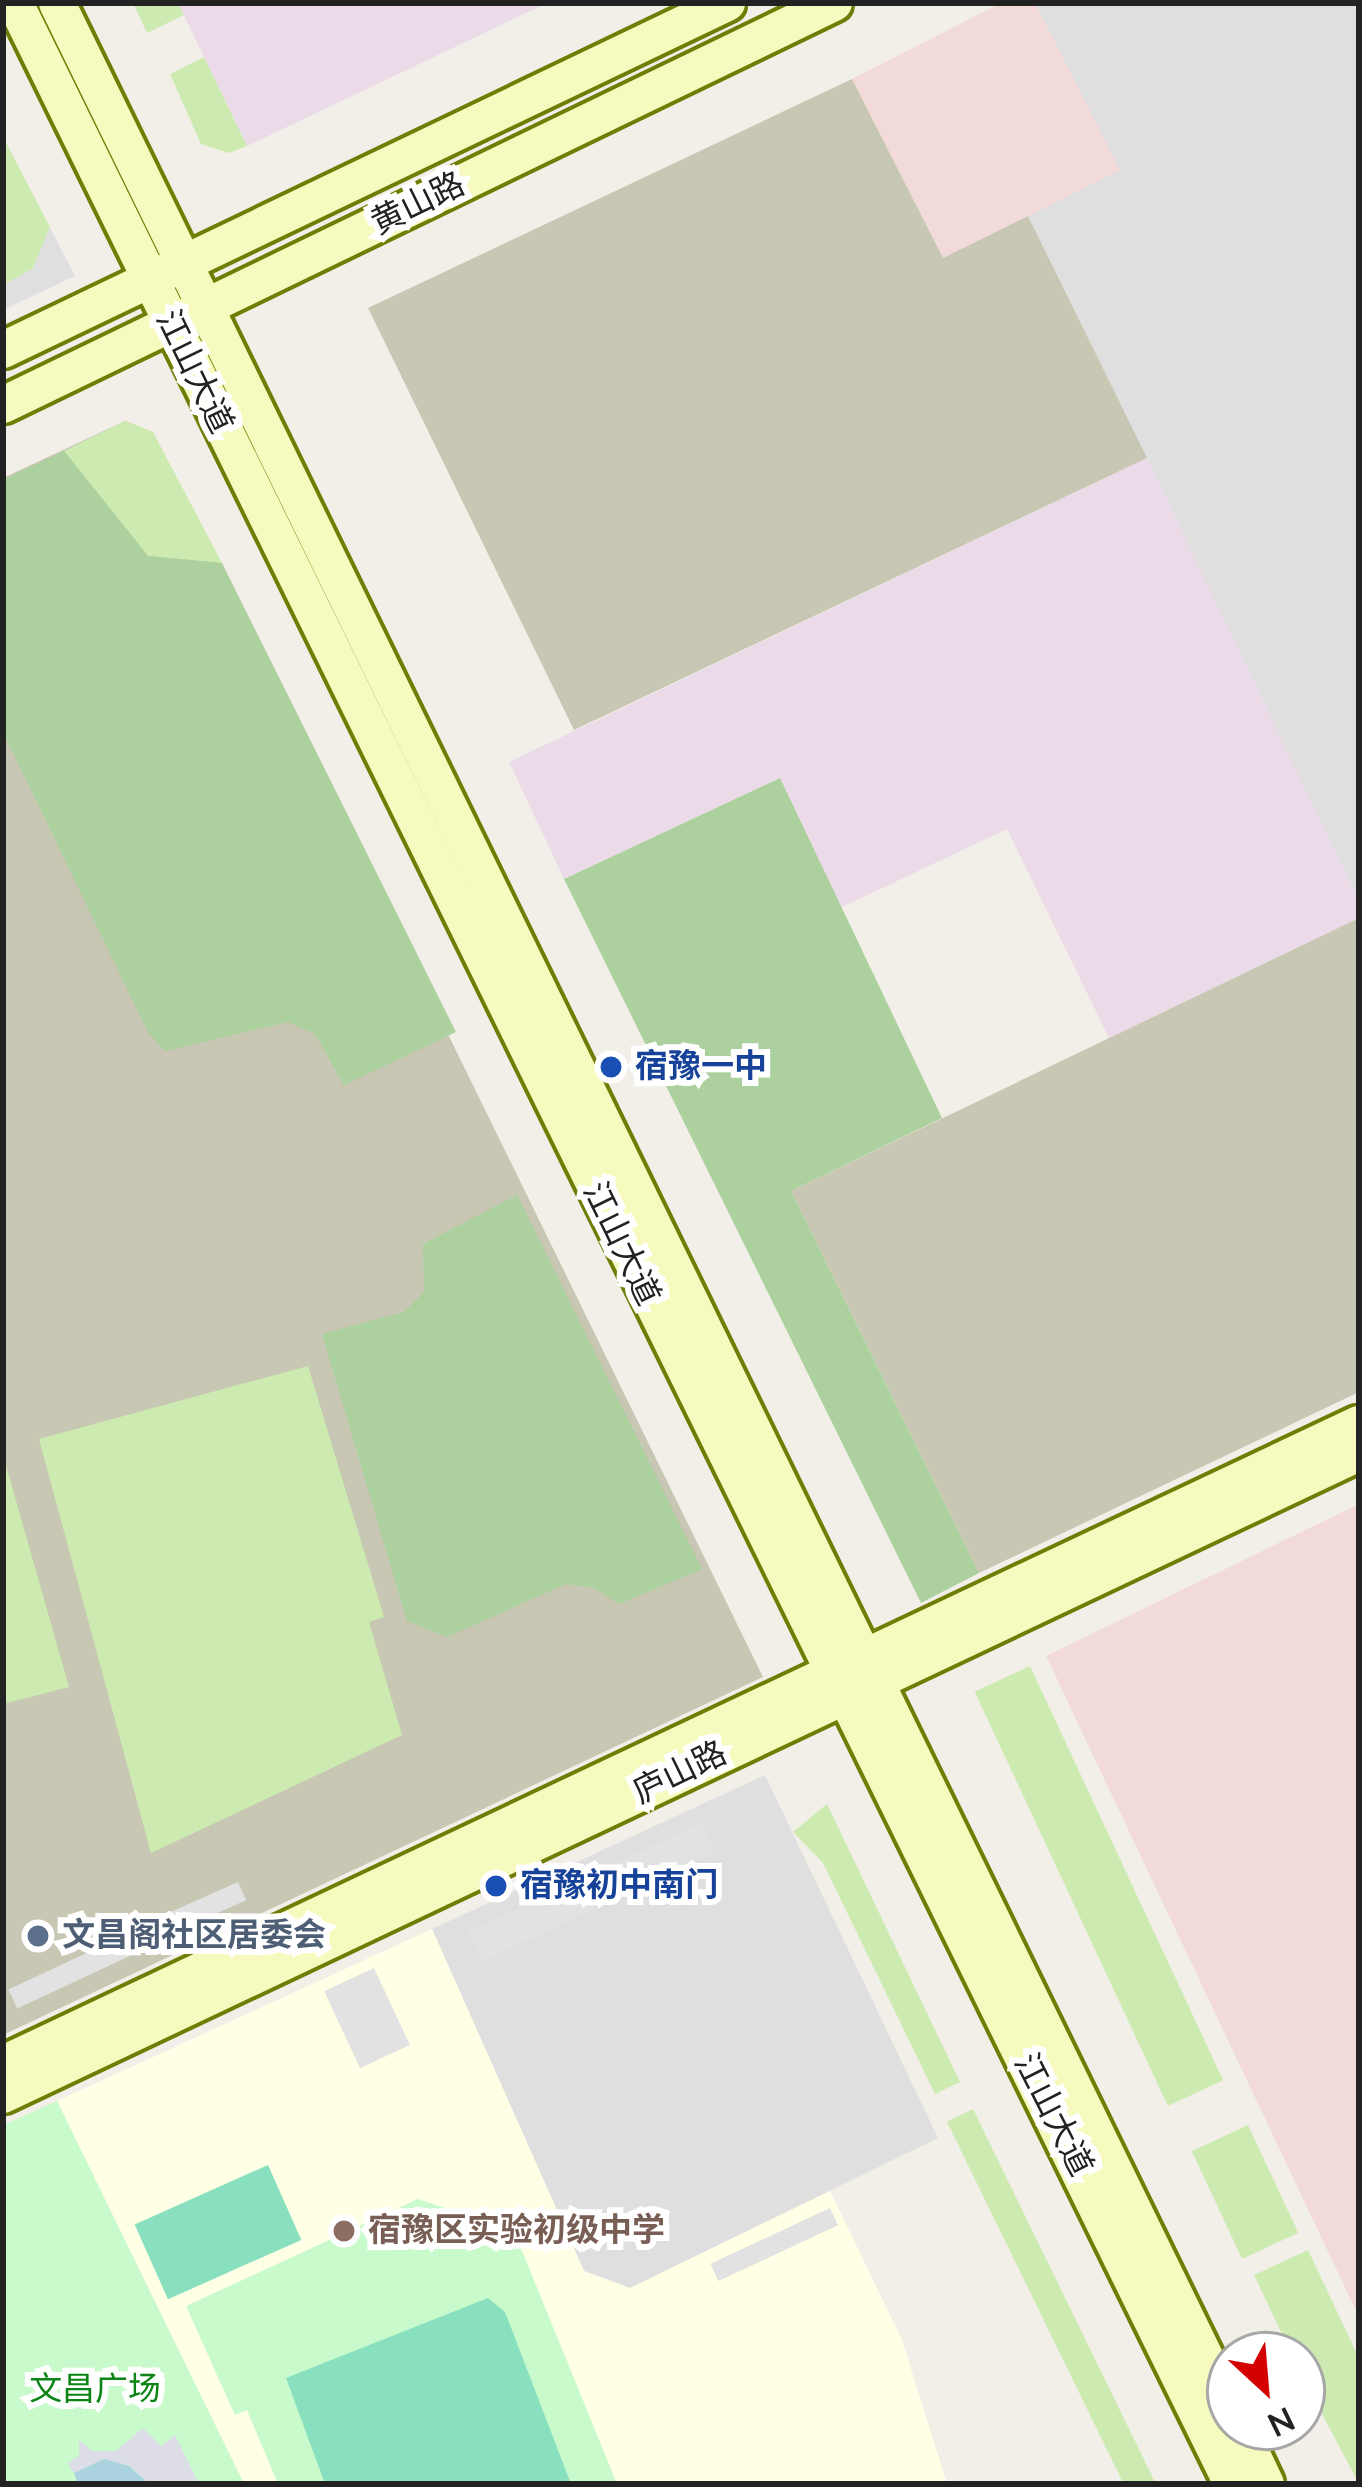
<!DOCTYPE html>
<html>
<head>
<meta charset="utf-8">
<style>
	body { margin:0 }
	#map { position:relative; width:1362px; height:2487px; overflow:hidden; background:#f2efe9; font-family:"Nunito Sans","Noto Sans SC",sans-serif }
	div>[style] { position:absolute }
	.residential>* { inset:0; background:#e0dfdf }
	.commercial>* { inset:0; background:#f2dad9 }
	.industrial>* { inset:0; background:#ebdbe8 }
	.education>* { inset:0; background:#ffffe5 }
	.construction>* { inset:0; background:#c7c7b4 }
	.grass>* { inset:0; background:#cdebb0; transform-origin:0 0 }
	.forest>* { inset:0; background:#add19e }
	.park>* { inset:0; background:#c8facc }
	.pitch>* { inset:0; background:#88e0be; transform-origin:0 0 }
	.parking>* { inset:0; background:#e2e2e2; transform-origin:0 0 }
	.plaza>* { inset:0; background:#dddde8 }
	.water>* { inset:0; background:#aad3df }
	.roads { filter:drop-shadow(3px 0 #707d05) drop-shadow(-3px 0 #707d05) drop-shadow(0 3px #707d05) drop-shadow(0 -3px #707d05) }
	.secondary>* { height:36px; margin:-18px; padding:0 18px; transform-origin:18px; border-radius:18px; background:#f7fabf }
	.dots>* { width:33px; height:33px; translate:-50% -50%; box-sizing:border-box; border:6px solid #fff; border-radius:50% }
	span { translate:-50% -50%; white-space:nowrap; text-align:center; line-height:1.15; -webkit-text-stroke:12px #fff; paint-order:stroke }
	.street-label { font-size:33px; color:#222 }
	.transit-label { font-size:33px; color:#164399; font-weight:700 }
	.left { translate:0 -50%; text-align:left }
	.service-label { font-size:33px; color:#4e5e75; font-weight:700 }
	.education-label { font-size:33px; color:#785e54; font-weight:700 }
	.park-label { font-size:33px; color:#0c8416 }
	.frame { position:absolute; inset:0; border:6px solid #222; pointer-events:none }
	.north { position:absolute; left:1206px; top:2331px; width:120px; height:120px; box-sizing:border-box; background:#fff; border:3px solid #a7a7a7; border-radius:50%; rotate:154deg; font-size:33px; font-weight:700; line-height:48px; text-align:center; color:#222 }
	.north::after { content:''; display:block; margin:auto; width:42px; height:54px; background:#d40000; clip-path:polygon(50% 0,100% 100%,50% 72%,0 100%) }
</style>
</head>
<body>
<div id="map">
	<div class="residential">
		<i style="clip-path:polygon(1035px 3px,1359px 3px,1359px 901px,1028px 216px,1119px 169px)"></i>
		<i style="clip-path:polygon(3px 137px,75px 276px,3px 310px)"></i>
		<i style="clip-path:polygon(765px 1775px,938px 2138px,630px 2288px,584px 2271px,432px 1929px)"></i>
	</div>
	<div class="commercial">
		<i style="clip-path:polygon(1001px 3px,1035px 3px,1120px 170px,943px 259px,852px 79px)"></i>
		<i style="clip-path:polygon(1359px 1504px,1359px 2317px,1046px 1656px)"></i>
	</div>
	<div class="industrial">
		<i style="clip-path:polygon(178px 3px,547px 3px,247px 146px)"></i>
		<i style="clip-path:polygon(1147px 458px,1359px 901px,1359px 918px,1109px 1038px,1007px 829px,840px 908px,780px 778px,564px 879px,509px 762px)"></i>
	</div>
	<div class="education">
		<i style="clip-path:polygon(432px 1929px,584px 2271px,630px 2288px,830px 2191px,902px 2340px,947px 2484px,244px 2484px,57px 2101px)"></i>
	</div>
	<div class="construction">
		<i style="clip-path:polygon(852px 79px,943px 258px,1028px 216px,1147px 458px,574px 730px,368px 308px)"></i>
		<i style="clip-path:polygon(125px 421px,153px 432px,763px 1677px,3px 2035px,3px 478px)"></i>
		<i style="clip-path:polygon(1359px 918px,1359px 1392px,979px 1573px,791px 1191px)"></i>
	</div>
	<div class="grass">
		<i style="clip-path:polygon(133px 3px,178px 3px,184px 15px,147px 33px)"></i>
		<i style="clip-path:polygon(204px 57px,247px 146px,229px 153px,201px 144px,170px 74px)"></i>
		<i style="clip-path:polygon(3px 137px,50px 227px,33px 268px,3px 285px)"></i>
		<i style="clip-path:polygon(125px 421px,153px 432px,222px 563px,148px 556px,64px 451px)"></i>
		<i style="clip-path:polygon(308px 1366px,384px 1617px,369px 1622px,402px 1735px,151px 1853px,39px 1439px)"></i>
		<i style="clip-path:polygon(3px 1455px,69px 1687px,3px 1704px)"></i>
		<i style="left:1030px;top:1666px;width:457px;height:61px;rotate:65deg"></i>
		<i style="clip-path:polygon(827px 1804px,960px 2082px,935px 2094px,823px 1863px,793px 1832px)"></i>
		<i style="left:973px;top:2109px;width:417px;height:29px;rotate:64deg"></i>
		<i style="left:1248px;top:2125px;width:119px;height:62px;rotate:65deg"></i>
		<i style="clip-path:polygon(1308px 2250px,1359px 2358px,1359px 2484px,1302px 2376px,1302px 2355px,1292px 2355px,1254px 2275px)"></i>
	</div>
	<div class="forest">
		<i style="clip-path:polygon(64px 451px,148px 556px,222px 563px,456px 1032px,344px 1085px,315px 1034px,288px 1022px,165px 1051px,149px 1034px,3px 732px,3px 480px)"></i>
		<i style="clip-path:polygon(780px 778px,942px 1118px,791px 1191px,979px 1573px,921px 1603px,564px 879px)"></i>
		<i style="clip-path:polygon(517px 1195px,702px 1569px,619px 1604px,594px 1588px,566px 1584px,447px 1637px,407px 1621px,322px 1334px,404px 1312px,424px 1292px,423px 1244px)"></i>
	</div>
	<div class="park">
		<i style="clip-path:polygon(57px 2101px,244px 2484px,3px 2484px,3px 2125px)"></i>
		<i style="clip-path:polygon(418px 2199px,514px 2231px,617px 2484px,278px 2484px,247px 2410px,235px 2415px,186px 2306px)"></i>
	</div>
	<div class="pitch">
		<i style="left:268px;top:2165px;width:82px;height:146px;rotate:66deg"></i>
		<i style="clip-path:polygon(488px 2298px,505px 2312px,571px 2484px,325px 2484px,286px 2378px)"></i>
	</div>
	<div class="parking">
		<i style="left:701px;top:1823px;width:33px;height:257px;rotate:65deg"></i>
		<i style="left:238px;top:1882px;width:20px;height:77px;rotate:66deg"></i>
		<i style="left:138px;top:1929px;width:21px;height:143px;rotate:65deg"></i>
		<i style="left:374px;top:1968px;width:85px;height:55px;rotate:65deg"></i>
		<i style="left:830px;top:2208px;width:19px;height:132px;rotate:65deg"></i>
	</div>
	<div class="plaza">
		<i style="clip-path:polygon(143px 2428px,161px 2446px,175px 2435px,199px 2484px,149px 2484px,130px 2466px,104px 2459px,74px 2473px,68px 2463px,79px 2456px,79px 2440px,92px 2451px,116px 2451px)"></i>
	</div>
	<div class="water">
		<i style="clip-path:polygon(104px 2459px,129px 2466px,149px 2484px,78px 2484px,74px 2473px)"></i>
	</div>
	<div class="roads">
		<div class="secondary">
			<i style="left:15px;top:3px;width:2763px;rotate:63.87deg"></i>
			<i style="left:57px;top:3px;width:2676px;rotate:64deg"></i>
			<i style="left:3px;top:350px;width:803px;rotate:-25.61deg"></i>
			<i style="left:3px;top:405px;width:923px;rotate:-25.82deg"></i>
			<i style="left:3px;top:2064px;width:1499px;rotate:-25.27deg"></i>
			<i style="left:3px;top:2095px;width:1500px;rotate:-25.34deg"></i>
			<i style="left:1239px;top:2427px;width:63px;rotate:64.7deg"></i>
		</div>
	</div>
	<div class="dots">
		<i style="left:611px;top:1067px;background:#1a4fb4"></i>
		<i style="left:496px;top:1886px;background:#1a4fb4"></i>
		<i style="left:38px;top:1936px;background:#5c6f8a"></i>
		<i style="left:344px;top:2231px;background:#8d6e63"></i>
	</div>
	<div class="street-label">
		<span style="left:418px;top:204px;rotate:-26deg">黄山路</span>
		<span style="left:194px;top:372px;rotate:64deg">江山大道</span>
		<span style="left:621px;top:1244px;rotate:64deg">江山大道</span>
		<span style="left:680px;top:1773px;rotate:-26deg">庐山路</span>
		<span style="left:1053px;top:2115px;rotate:63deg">江山大道</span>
	</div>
	<div class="transit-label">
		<span class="left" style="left:635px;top:1067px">宿豫一中</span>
		<span class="left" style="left:520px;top:1886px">宿豫初中南门</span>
	</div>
	<div class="service-label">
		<span class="left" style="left:62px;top:1936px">文昌阁社区居委会</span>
	</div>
	<div class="education-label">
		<span class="left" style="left:368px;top:2231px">宿豫区实验初级中学</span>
	</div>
	<div class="park-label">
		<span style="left:95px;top:2390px">文昌广场</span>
	</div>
	<div class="frame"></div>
	<div class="north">N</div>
</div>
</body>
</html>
